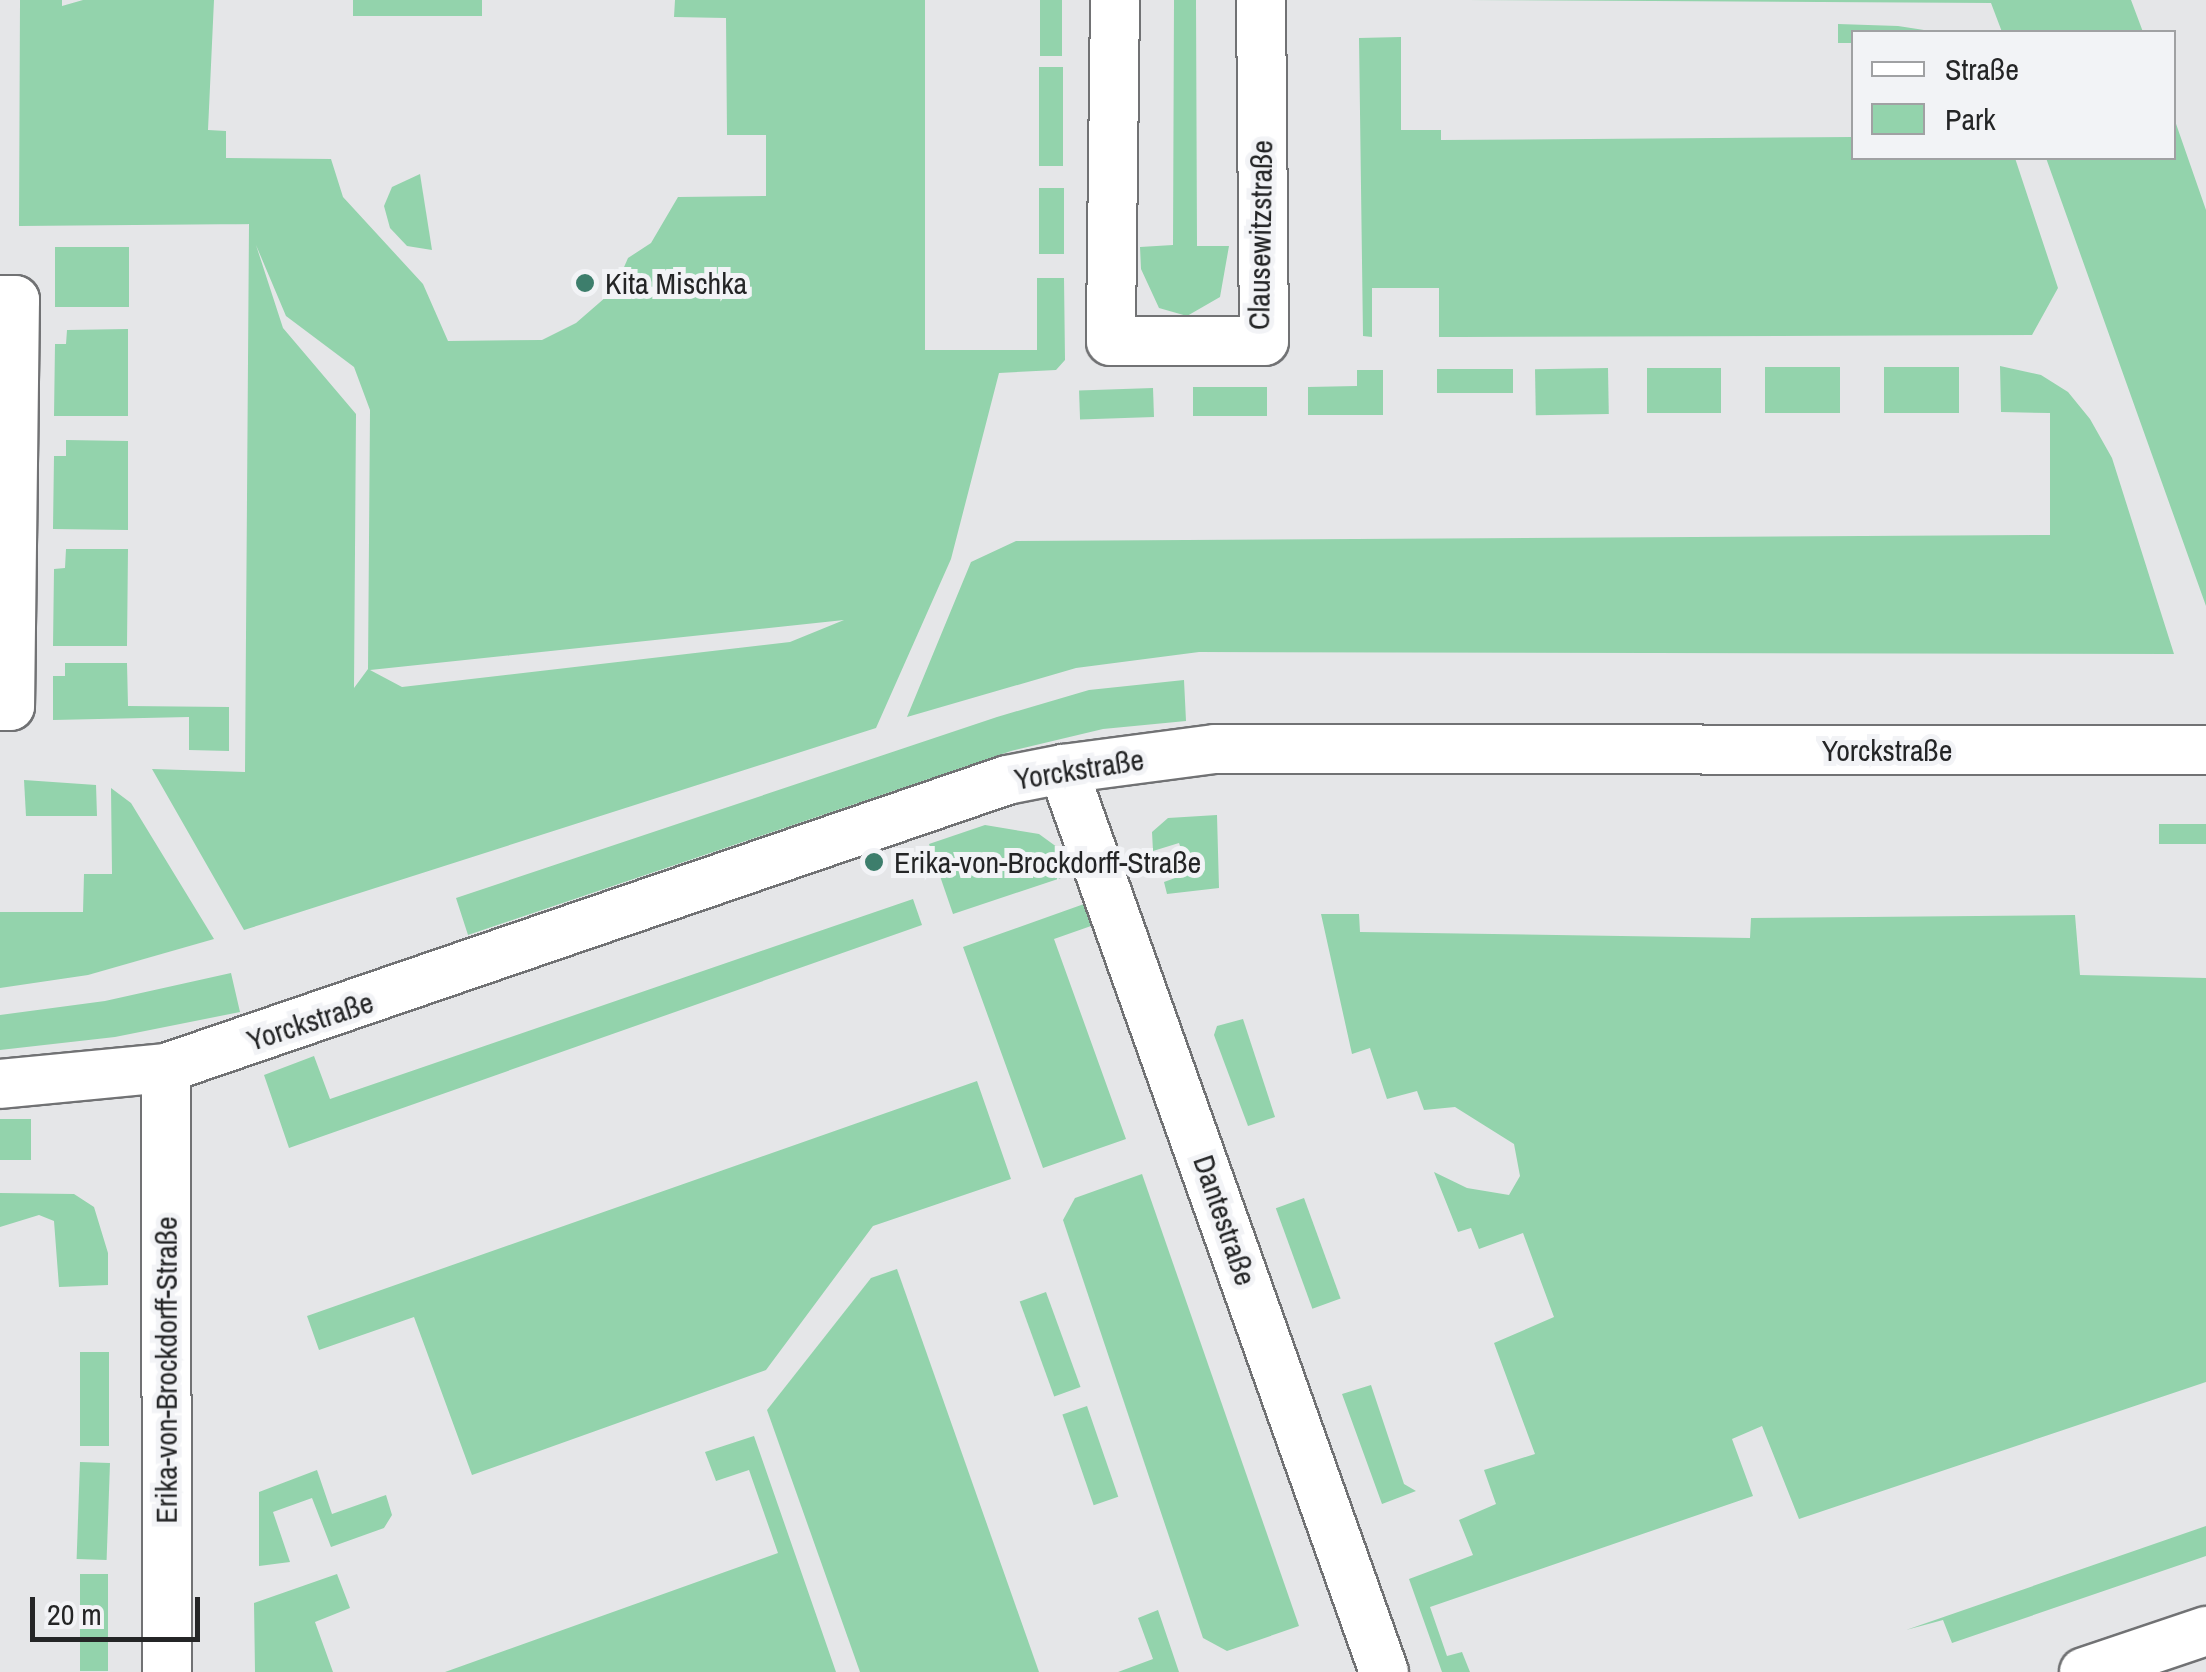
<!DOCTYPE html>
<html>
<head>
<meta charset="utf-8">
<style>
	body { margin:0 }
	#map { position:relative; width:2206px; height:1672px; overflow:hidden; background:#e5e6e8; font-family:"Archivo Narrow",sans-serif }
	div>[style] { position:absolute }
	.green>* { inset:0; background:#93d3ac; transform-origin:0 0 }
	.roads { filter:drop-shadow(2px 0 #717274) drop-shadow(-2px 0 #717274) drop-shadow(0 2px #717274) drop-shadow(0 -2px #717274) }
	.minor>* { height:48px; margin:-24px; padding:0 24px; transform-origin:24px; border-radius:24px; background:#fff }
	.dots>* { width:28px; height:28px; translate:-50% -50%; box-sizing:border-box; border:5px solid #f2f3f6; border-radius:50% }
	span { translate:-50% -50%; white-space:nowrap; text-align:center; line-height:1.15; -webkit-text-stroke:10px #f2f3f6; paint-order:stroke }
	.street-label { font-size:30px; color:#242526 }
	.poi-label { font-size:30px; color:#242526 }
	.left { translate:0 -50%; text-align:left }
	.legend { position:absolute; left:1851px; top:30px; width:325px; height:130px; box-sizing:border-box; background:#f2f3f6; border:2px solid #a0a1a3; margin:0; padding:12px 18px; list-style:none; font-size:30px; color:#242526 }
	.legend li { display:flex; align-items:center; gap:20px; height:50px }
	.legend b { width:50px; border:2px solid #a0a1a3 }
	.scale { position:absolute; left:30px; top:1597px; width:170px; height:45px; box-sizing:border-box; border:5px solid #242526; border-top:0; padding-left:12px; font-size:30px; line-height:35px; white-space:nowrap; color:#242526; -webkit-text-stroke:8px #f2f3f6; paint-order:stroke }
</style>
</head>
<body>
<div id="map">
	<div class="green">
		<i style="clip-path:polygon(evenodd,20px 0,62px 0,62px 6px,83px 0,214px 0,208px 130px,226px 131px,226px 158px,331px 159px,343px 197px,423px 284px,448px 341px,542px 340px,576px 323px,614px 290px,628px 258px,651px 243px,678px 197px,766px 196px,766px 135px,727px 135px,726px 18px,674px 17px,675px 0,925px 0,925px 350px,1037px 350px,1037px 278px,1064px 278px,1065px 360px,1056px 370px,999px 373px,951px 559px,876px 728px,244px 930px,152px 769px,245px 772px,249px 224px,19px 226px,20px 0,256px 245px,286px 316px,354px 367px,370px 410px,368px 669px,354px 688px,356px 414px,283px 328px,256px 245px,20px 0,844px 620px,790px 642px,402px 687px,370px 670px,844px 620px)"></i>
		<i style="left:353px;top:0;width:129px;height:16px"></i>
		<i style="left:1040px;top:0;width:22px;height:56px"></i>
		<i style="clip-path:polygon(1174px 0,1196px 0,1197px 246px,1229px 246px,1220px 297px,1187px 316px,1159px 308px,1141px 269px,1140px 247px,1173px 245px)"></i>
		<i style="clip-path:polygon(1465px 0,2131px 0,2143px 32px,2002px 32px,1991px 3px)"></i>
		<i style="clip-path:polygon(1838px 24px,1898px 26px,1937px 32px,1854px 32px,1853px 43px,1838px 43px)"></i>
		<i style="clip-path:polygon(1401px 37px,1401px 130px,1441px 130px,1441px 140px,1853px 137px,1854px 158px,2015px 158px,2058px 288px,2032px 335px,1458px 337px,1439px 337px,1439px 288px,1372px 288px,1372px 337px,1363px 336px,1359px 38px)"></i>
		<i style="left:1063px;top:67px;width:99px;height:24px;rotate:90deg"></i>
		<i style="clip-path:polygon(2174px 118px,2206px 210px,2206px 606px,2046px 158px,2174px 158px)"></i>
		<i style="clip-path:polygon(420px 174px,432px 250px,407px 246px,390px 228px,384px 206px,392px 187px)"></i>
		<i style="left:1064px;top:188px;width:66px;height:25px;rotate:90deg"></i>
		<i style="left:55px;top:247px;width:74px;height:60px"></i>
		<i style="clip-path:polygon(128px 329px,128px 416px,54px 416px,55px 344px,66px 344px,67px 330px)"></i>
		<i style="clip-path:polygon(2000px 366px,2041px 375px,2068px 392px,2090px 419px,2112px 458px,2174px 654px,1199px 652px,1076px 668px,907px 717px,971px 562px,1016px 541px,2050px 535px,2050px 413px,2001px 412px)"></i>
		<i style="left:1840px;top:367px;width:46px;height:75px;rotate:90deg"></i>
		<i style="left:1884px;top:367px;width:75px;height:46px"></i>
		<i style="left:1608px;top:368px;width:46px;height:73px;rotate:89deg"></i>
		<i style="left:1647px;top:368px;width:74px;height:45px"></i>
		<i style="left:1513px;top:369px;width:24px;height:76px;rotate:90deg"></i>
		<i style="clip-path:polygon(1357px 370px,1383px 370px,1383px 415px,1308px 415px,1308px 387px,1357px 386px)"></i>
		<i style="left:1267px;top:387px;width:29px;height:74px;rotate:90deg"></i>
		<i style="left:1153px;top:388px;width:29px;height:74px;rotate:88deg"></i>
		<i style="clip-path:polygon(66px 440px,128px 441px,128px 530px,53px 529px,54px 456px,66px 456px)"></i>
		<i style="clip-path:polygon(66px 549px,128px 549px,127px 646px,53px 646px,54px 569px,65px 568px)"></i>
		<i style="clip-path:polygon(65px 663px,127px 663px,128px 706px,229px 707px,229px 751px,189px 750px,189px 717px,53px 720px,53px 676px,65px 676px)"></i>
		<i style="clip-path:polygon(1184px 680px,1186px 721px,1103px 729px,1011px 751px,468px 935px,456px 898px,997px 717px,1089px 690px)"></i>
		<i style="clip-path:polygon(24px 780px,96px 785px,97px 816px,26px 816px)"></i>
		<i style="clip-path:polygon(111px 788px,131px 803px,214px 939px,88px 975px,0 988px,0 912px,83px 912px,84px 874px,112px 874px)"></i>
		<i style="clip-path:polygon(1217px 815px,1219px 888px,1167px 894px,1164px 882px,1189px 873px,1179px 843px,1153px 851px,1152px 832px,1168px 818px)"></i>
		<i style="left:2159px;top:824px;width:47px;height:20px"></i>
		<i style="clip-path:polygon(985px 825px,1039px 834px,1061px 850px,1073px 874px,953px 914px,929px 844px)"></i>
		<i style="clip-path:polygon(913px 899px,922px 925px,289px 1148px,264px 1075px,314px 1056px,330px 1099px)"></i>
		<i style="clip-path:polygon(1084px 904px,1091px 926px,1054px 939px,1126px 1139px,1043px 1168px,963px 947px)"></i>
		<i style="clip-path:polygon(1321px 914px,1359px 914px,1360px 932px,1750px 938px,1751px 918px,2075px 915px,2080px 975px,2206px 978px,2206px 1382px,1799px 1519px,1762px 1426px,1732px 1439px,1753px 1496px,1430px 1607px,1447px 1656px,1462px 1652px,1470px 1672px,1442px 1672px,1409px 1579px,1473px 1555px,1459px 1520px,1496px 1504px,1484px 1470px,1535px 1454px,1494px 1343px,1554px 1317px,1523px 1233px,1479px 1249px,1471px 1228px,1458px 1232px,1434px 1172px,1467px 1188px,1509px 1195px,1520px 1176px,1514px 1144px,1455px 1107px,1424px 1110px,1417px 1091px,1387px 1099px,1370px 1048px,1352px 1054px)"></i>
		<i style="clip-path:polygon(231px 973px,240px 1012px,115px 1037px,0 1050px,0 1015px,105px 1001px)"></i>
		<i style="clip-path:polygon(1243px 1019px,1275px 1117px,1248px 1126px,1214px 1035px,1217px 1026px)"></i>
		<i style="clip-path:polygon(977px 1081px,1011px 1179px,873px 1226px,766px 1370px,472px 1475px,414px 1317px,319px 1350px,307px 1316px)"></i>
		<i style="left:0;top:1119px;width:31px;height:41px"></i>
		<i style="clip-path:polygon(1142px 1174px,1299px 1626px,1227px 1651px,1203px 1638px,1063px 1220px,1075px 1198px)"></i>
		<i style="clip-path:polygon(0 1193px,74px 1194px,94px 1207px,108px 1253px,108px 1285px,59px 1287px,54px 1221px,39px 1215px,0 1227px)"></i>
		<i style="left:1304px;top:1198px;width:107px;height:30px;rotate:70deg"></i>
		<i style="clip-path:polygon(897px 1269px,1039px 1672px,860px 1672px,767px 1410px,871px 1278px)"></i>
		<i style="left:1046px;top:1292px;width:101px;height:28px;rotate:70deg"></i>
		<i style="left:80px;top:1352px;width:29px;height:94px"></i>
		<i style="clip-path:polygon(1371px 1385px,1404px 1484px,1416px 1491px,1382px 1504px,1342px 1394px)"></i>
		<i style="left:1087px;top:1406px;width:96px;height:26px;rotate:71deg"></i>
		<i style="clip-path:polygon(754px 1436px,836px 1672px,445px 1672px,778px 1553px,749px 1470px,716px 1481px,705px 1452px)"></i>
		<i style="left:80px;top:1462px;width:30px;height:97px;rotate:2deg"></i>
		<i style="clip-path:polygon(317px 1470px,332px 1514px,386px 1495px,392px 1515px,384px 1528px,331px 1547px,312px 1498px,273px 1512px,290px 1562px,259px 1566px,259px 1492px)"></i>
		<i style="clip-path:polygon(2206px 1526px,2206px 1556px,1952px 1643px,1943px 1620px,1906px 1630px)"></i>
		<i style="left:108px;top:1574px;width:97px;height:28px;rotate:90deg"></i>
		<i style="clip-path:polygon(337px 1574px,350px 1608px,315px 1622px,333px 1672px,255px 1672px,254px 1603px)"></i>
		<i style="clip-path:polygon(1158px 1610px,1179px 1672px,1118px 1672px,1153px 1659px,1138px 1618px)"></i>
	</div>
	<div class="roads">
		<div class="minor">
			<i style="left:1115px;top:0;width:341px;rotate:90.7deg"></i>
			<i style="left:1111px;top:341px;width:153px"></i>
			<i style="left:1264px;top:341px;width:341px;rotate:-90.5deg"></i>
			<i style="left:0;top:300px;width:15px"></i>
			<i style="left:15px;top:300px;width:406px;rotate:90.7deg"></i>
			<i style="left:10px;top:706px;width:10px;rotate:180deg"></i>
			<i style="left:1063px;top:769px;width:958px;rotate:70.43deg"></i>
			<i style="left:166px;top:1068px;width:604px;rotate:89.91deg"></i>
			<i style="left:0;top:1084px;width:167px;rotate:-5.5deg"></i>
			<i style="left:166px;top:1068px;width:889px;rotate:-18.9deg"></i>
			<i style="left:1007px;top:780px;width:57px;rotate:-11.1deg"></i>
			<i style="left:1063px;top:769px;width:153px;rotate:-7.5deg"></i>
			<i style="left:1215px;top:749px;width:991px;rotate:0.06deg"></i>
			<i style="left:2084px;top:1672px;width:129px;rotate:-18.6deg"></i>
		</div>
	</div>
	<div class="dots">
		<i style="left:585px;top:283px;background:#3d7e6c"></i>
		<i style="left:874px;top:862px;background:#3d7e6c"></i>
	</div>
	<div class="street-label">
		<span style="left:1260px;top:235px;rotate:-89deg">Clausewitzstraße</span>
		<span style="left:1887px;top:750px">Yorckstraße</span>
		<span style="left:1079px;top:769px;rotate:-9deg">Yorckstraße</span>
		<span style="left:310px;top:1021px;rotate:-18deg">Yorckstraße</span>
		<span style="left:1225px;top:1220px;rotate:71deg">Dantestraße</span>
		<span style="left:166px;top:1370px;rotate:-90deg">Erika-von-Brockdorff-Straße</span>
	</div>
	<div class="poi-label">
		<span class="left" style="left:605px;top:283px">Kita Mischka</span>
		<span class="left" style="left:894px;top:862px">Erika-von-Brockdorff-Straße</span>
	</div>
	<ul class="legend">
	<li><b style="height:12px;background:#fff"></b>Straße</li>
	<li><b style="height:28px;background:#93d3ac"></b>Park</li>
	</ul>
	<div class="scale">20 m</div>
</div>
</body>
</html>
